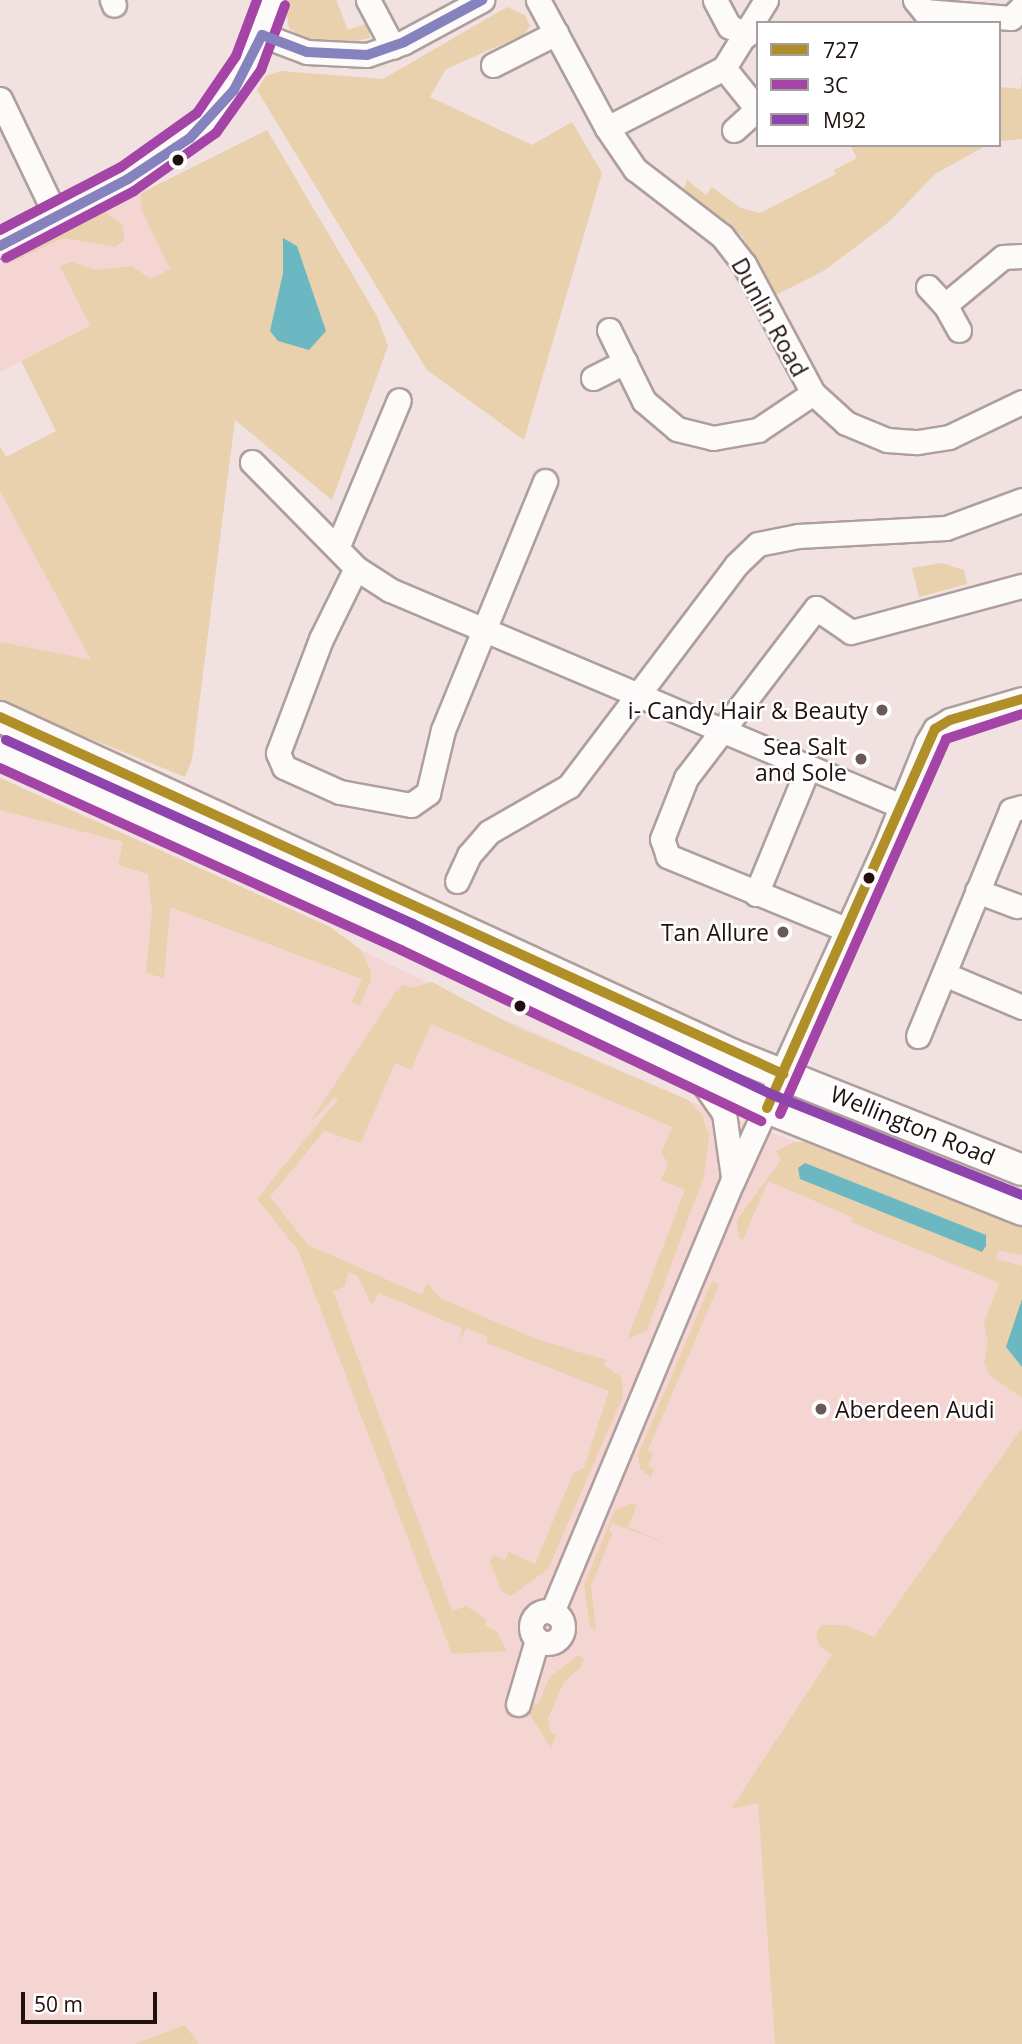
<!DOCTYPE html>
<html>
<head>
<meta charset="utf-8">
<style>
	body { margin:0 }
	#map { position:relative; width:1022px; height:2044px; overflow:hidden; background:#f1e1e0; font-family:"Open Sans",sans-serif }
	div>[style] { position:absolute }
	.built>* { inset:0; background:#f5d5d2 }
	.green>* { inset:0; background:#e8d1ac }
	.water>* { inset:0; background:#6cb8c2 }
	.roads { filter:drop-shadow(2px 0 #ae9f9d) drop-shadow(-2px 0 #ae9f9d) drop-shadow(0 2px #ae9f9d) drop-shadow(0 -2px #ae9f9d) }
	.minor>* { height:23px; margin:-11.5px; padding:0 11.5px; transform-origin:11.5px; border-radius:11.5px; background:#fdfafa }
	.minor>.ring { margin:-11.5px; padding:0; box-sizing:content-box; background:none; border:23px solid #fdfafa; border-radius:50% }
	.major>* { height:30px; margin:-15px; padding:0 15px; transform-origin:15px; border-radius:15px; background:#fdfafa }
	.bus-1>* { height:10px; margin:-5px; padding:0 5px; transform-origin:5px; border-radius:5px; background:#b18f28 }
	.bus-2>* { height:10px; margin:-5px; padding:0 5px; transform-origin:5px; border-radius:5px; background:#a444a6 }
	.bus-3>* { height:10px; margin:-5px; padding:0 5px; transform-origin:5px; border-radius:5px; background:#8e44ad }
	.bus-4>* { height:10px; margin:-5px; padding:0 5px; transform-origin:5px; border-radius:5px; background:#8682be }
	.bus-5>* { height:10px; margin:-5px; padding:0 5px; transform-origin:5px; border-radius:5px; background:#a444a6 }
	.dots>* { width:19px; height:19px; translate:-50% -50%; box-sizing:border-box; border:4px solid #fff; border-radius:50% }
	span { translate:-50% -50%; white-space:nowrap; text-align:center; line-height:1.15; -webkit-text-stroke:5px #fff; paint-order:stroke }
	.street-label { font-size:23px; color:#20100f }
	.poi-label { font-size:23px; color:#20100f }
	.right { translate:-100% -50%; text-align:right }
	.left { translate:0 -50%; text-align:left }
	.legend { position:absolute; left:756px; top:21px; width:245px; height:126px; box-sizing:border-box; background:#fff; border:2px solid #a69f9f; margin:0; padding:9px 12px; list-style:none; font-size:21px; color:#20100f }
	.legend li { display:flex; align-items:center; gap:14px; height:35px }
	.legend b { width:35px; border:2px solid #a69f9f }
	.scale { position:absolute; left:21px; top:1992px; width:136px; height:32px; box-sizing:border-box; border:4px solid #20100f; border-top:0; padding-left:9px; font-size:21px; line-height:24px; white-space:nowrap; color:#20100f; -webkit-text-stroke:5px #fff; paint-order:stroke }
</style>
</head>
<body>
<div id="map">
	<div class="built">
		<i style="clip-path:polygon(141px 193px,185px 280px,0 372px,0 264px)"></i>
		<i style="clip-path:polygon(0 491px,26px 535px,92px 661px,0 642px)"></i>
		<i style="clip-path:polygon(0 778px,330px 927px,351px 945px,489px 1013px,702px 1106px,1022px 1227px,1022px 1428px,758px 1802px,775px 2044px,199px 2044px,185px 2025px,134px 2044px,0 2044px)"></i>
	</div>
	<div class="green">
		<i style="clip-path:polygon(284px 0,336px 0,348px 30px,368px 23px,370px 38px,338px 45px,306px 41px,289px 28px)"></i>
		<i style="clip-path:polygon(507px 7px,525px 15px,530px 26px,525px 34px,446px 69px,430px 97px,532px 145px,572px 122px,602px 173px,524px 440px,427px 370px,257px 90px,266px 76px,281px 71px,383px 79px)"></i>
		<i style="clip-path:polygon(1022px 75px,1022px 139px,999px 141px,999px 87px,1021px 89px)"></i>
		<i style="clip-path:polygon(267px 130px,377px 316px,388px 346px,332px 500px,235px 420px,192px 760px,185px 777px,0 702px,0 642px,91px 660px,0 491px,0 446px,6px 457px,56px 431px,21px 361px,90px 326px,60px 266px,71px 262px,96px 270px,132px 266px,151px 279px,170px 269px,141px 209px,141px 193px)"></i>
		<i style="clip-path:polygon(850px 145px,987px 145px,935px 174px,890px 221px,825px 270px,776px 295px,742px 236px,683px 192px,687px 180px,706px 195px,712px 187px,741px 208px,760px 213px,836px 174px,834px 170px,857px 158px)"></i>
		<i style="clip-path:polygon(104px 212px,123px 225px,124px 240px,115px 247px,63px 238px,0 268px)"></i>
		<i style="clip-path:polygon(942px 563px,964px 570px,967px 584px,919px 597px,912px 568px)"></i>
		<i style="clip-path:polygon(0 778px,330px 927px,360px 949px,370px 969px,371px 980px,359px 1006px,352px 1002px,362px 979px,170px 907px,164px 978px,146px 973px,152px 911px,148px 874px,118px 865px,123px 842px,0 810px)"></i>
		<i style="clip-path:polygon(432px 982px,512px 1025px,688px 1100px,702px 1115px,709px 1136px,704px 1176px,647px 1330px,627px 1340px,685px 1190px,661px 1180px,668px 1165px,662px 1152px,672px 1127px,431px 1024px,411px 1070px,395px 1063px,361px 1143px,324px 1131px,270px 1197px,308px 1245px,422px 1295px,427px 1283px,440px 1298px,454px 1304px,536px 1339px,606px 1360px,604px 1365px,622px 1378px,623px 1396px,548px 1569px,511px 1596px,502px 1592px,490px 1562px,493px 1555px,505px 1560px,509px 1552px,535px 1564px,574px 1472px,584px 1468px,609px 1391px,486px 1343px,488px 1337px,466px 1328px,460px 1342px,462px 1328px,379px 1293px,373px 1304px,370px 1302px,358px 1276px,348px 1272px,345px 1286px,333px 1291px,452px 1611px,466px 1606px,487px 1620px,485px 1625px,497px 1632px,507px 1651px,452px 1654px,298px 1250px,257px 1199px,338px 1099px,335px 1097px,309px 1124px,396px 991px,403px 985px,413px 988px)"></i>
		<i style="clip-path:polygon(795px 1142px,807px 1142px,1022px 1227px,1022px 1255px,998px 1250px,996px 1259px,1022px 1266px,1022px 1398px,990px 1375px,984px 1363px,988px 1343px,984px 1323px,999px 1283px,851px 1222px,852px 1217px,768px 1181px,743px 1240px,739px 1238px,737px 1220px,781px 1160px,776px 1151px)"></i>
		<i style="clip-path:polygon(712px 1281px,719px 1284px,648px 1450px,653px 1453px,648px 1466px,654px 1469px,651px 1477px,640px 1469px,638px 1455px)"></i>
		<i style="clip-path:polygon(1022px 1428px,1022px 2044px,775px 2044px,758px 1803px,731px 1809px,832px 1655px,820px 1647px,816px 1634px,821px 1625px,845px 1625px,874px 1637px)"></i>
		<i style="clip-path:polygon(629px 1504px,637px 1505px,628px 1527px,677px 1548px,612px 1523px,609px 1531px,613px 1532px,591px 1586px,596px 1629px,590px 1626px,584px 1585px,615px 1510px)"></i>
		<i style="clip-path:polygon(578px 1655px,584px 1658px,581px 1667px,564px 1682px,548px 1718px,550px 1731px,556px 1735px,551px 1748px,529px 1713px,531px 1702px,538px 1705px,549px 1678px)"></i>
		<i style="clip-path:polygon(185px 2025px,199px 2044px,134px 2044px)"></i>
	</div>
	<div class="water">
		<i style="clip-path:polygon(283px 238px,297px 246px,326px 331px,309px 350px,278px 341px,270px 331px,283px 273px)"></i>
		<i style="clip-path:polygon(805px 1163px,986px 1235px,986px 1246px,982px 1252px,800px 1179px,798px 1168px)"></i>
		<i style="clip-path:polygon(1022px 1299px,1022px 1367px,1006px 1347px)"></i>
	</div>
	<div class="roads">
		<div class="minor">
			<i style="left:112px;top:0;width:5px;rotate:68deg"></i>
			<i style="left:368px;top:0;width:53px;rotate:62deg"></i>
			<i style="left:538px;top:0;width:145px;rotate:61.7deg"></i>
			<i style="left:607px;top:128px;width:50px;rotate:55.7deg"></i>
			<i style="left:635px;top:169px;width:110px;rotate:37.6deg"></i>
			<i style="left:722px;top:236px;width:36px;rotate:52deg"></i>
			<i style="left:744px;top:264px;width:146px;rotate:61.9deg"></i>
			<i style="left:813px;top:393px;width:45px;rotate:42.3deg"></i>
			<i style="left:846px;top:423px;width:44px;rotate:22.5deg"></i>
			<i style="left:887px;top:440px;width:31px;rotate:4deg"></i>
			<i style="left:918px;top:442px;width:31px;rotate:-9deg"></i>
			<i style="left:949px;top:437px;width:81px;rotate:-25.6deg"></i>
			<i style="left:715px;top:0;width:30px;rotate:62deg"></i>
			<i style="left:729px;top:26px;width:20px;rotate:27deg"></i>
			<i style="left:915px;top:0;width:14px;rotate:51deg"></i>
			<i style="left:924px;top:11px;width:87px;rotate:4.6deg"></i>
			<i style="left:1011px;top:18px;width:16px;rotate:-45deg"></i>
			<i style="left:262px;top:35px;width:48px;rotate:20.7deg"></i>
			<i style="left:307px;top:52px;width:60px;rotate:2.9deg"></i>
			<i style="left:367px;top:55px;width:39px;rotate:-19deg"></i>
			<i style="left:404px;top:42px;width:89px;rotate:-28.3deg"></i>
			<i style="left:493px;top:65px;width:71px;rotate:-26.9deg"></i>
			<i style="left:724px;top:68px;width:54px;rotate:51deg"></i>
			<i style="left:0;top:99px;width:130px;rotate:64.4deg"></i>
			<i style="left:607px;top:128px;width:131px;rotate:-27.1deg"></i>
			<i style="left:724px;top:68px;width:80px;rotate:-58.3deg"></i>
			<i style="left:734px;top:130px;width:31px;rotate:-42deg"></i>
			<i style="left:0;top:246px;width:144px;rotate:-27.6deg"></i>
			<i style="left:128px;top:179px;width:97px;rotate:-35.3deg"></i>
			<i style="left:207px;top:123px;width:73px;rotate:-55deg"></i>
			<i style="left:249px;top:63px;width:67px;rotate:-69.9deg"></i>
			<i style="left:928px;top:287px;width:25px;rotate:47deg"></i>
			<i style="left:609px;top:330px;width:79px;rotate:63.8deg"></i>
			<i style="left:644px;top:401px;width:43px;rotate:40.3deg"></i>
			<i style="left:677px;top:429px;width:37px;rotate:14deg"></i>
			<i style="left:713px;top:438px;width:46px;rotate:-10.1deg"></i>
			<i style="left:758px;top:430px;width:66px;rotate:-33.9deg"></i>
			<i style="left:959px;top:330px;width:29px;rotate:-119deg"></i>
			<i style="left:945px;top:305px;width:75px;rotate:-39.6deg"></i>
			<i style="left:1003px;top:257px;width:19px;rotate:-3deg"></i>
			<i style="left:593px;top:378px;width:36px;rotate:-27deg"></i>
			<i style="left:252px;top:462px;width:148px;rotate:45.5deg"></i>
			<i style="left:356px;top:568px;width:40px;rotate:32.9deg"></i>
			<i style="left:390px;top:590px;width:555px;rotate:22.91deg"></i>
			<i style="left:337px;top:548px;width:160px;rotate:-67.3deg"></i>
			<i style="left:356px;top:568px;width:79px;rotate:116.2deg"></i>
			<i style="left:321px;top:639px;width:122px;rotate:110.7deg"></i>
			<i style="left:278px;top:753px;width:15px;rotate:67deg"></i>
			<i style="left:284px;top:767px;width:61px;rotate:24.1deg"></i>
			<i style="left:340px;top:792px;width:72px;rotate:10.4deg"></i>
			<i style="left:411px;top:805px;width:21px;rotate:-35deg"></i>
			<i style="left:428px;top:793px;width:65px;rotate:-76.6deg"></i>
			<i style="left:443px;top:730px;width:269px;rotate:-67.7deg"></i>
			<i style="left:457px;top:881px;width:29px;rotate:-65deg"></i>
			<i style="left:469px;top:855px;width:30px;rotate:-49deg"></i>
			<i style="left:489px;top:832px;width:92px;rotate:-29.9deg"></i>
			<i style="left:569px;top:786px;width:277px;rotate:-52.9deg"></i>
			<i style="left:736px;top:565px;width:30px;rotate:-44deg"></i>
			<i style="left:758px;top:544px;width:41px;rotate:-11.3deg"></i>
			<i style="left:798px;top:536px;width:148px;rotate:-3.1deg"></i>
			<i style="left:946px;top:528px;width:81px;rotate:-20.2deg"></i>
			<i style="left:977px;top:891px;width:43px;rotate:20.6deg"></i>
			<i style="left:756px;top:894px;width:134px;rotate:-67.6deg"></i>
			<i style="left:848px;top:930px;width:195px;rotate:-157.7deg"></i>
			<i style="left:668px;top:856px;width:18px;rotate:-109deg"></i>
			<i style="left:662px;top:839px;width:66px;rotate:-68.5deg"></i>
			<i style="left:686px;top:778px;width:214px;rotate:-52.6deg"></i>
			<i style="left:816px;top:608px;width:42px;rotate:34.4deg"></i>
			<i style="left:851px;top:632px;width:177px;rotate:-15.1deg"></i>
			<i style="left:944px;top:974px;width:85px;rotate:22.9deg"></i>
			<i style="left:918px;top:1036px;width:244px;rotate:-67.6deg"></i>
			<i style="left:1011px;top:810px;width:11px;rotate:-15deg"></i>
			<i style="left:701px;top:1080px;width:40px;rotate:55.1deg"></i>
			<i style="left:724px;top:1113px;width:65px;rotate:82deg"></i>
			<i class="ring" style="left:531px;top:1611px;width:9px;height:9px"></i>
			<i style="left:552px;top:1612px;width:468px;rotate:-67.3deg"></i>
			<i style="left:733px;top:1180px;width:364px;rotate:-65.5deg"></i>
			<i style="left:884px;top:849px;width:114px;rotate:-67.9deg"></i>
			<i style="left:927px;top:743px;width:16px;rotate:-60deg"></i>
			<i style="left:935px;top:729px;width:17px;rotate:-31deg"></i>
			<i style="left:950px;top:720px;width:75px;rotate:-16.3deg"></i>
			<i style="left:518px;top:1704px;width:67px;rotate:-73.5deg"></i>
		</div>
		<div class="major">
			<i style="left:0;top:717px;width:807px;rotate:24.76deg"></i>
			<i style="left:733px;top:1055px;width:311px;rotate:21.7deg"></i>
			<i style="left:0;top:753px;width:447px;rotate:24.3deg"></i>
			<i style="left:407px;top:937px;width:399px;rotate:25.4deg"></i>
			<i style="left:767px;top:1108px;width:275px;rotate:21.8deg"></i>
		</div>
	</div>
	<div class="bus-1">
		<i style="left:0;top:717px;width:861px;rotate:24.51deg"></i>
		<i style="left:767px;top:1108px;width:415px;rotate:-66.1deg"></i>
		<i style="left:935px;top:729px;width:17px;rotate:-31deg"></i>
		<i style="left:950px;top:720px;width:75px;rotate:-16.3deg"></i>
	</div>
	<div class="bus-2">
		<i style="left:6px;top:258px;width:144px;rotate:-27.6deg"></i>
		<i style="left:134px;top:191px;width:100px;rotate:-35.3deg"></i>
		<i style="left:216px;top:133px;width:77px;rotate:-54.5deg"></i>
		<i style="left:261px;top:70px;width:69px;rotate:-69.7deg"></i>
		<i style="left:0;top:768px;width:440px;rotate:24.4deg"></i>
		<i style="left:401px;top:950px;width:399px;rotate:25.4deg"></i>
		<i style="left:780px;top:1114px;width:410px;rotate:-66.1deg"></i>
		<i style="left:946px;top:739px;width:80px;rotate:-18.2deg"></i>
	</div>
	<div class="bus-3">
		<i style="left:6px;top:740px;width:447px;rotate:24.3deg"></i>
		<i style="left:413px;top:924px;width:399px;rotate:25.4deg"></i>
		<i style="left:773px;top:1095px;width:268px;rotate:21.9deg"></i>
	</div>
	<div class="bus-4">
		<i style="left:262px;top:35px;width:48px;rotate:20.7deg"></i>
		<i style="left:307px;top:52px;width:60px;rotate:2.9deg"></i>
		<i style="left:367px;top:55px;width:39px;rotate:-19deg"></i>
		<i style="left:404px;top:42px;width:89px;rotate:-28.3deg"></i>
		<i style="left:0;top:246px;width:144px;rotate:-27.6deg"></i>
		<i style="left:128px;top:179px;width:74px;rotate:-33.5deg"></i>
		<i style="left:190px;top:138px;width:65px;rotate:-47.5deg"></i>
		<i style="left:234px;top:90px;width:62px;rotate:-63deg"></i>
	</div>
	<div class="bus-5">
		<i style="left:0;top:230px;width:136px;rotate:-27.5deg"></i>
		<i style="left:121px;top:167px;width:93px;rotate:-35.4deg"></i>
		<i style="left:197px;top:113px;width:69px;rotate:-55.6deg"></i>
		<i style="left:236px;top:56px;width:60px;rotate:-69.4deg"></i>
	</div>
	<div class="dots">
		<i style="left:178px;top:160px;background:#20100f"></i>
		<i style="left:882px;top:710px;background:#695958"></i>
		<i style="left:861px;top:759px;background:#695958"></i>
		<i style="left:869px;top:878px;background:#20100f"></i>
		<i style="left:783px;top:932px;background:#695958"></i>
		<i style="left:520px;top:1006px;background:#20100f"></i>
		<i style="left:821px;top:1409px;background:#695958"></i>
	</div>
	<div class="street-label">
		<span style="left:770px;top:317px;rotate:61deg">Dunlin Road</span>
		<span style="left:913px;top:1125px;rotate:22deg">Wellington Road</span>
	</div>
	<div class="poi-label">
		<span class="right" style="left:868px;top:710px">i- Candy Hair &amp; Beauty</span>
		<span class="right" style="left:847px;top:759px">Sea Salt<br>and Sole</span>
		<span class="right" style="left:769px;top:932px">Tan Allure</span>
		<span class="left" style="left:835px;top:1409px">Aberdeen Audi</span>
	</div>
	<ul class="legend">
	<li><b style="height:9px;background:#b18f28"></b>727</li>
	<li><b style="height:9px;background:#a444a6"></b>3C</li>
	<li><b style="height:9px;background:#8e44ad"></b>M92</li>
	</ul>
	<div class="scale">50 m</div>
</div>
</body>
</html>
